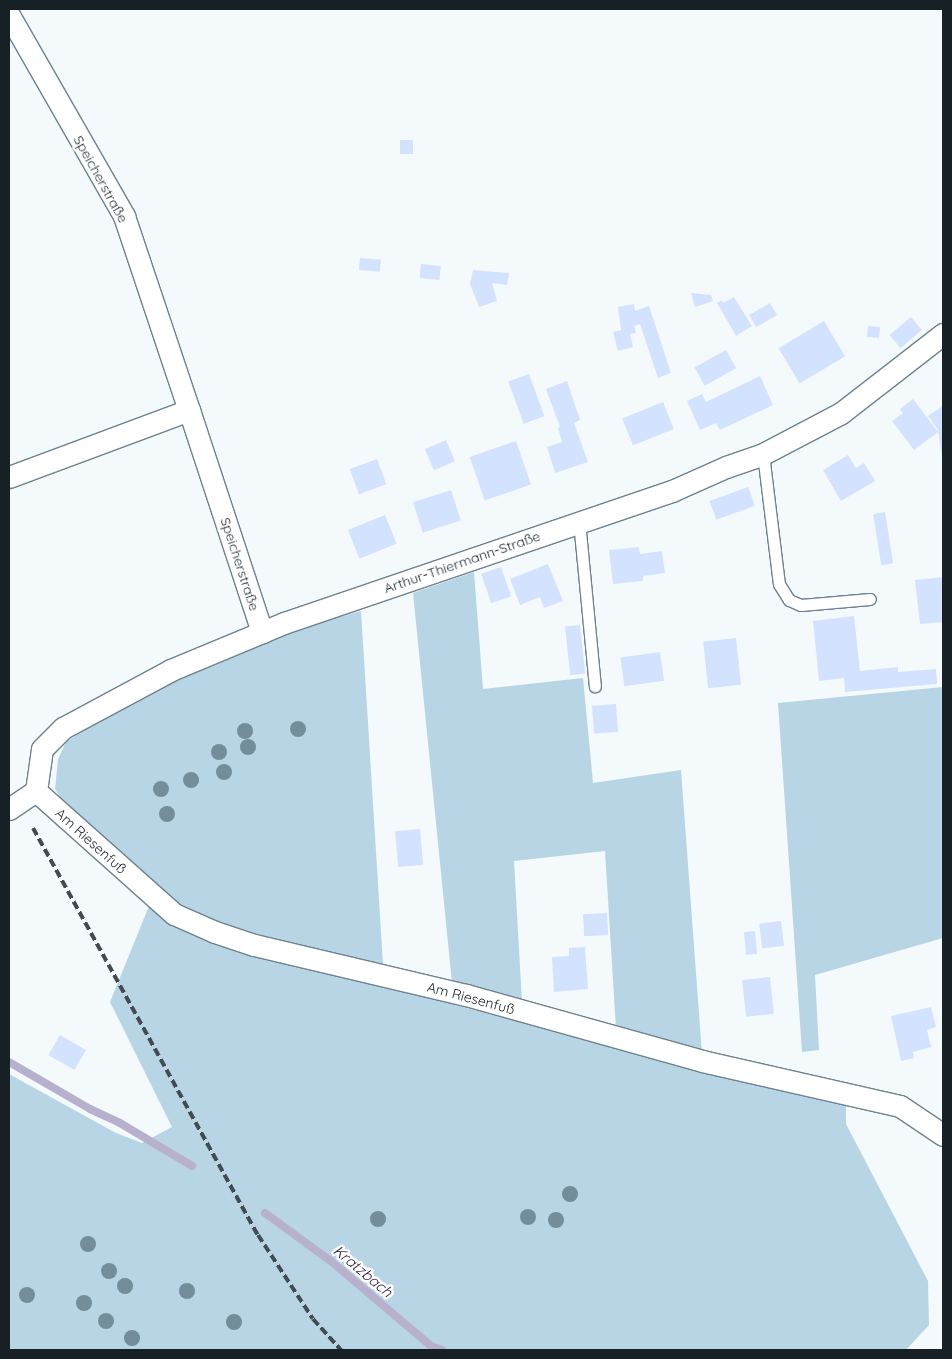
<!DOCTYPE html>
<html>
<head>
<meta charset="utf-8">
<style>
	body { margin:0 }
	#map { position:relative; width:952px; height:1359px; overflow:hidden; background:#f4f9fc; font-family:Quicksand,sans-serif }
	div>[style] { position:absolute }
	.green>* { inset:0; background:#b8d5e5 }
	.stream>* { height:8px; margin:-4px; padding:0 4px; transform-origin:4px; border-radius:4px; background:#b8b1ce }
	.building>* { inset:0; background:#d3e2fe; transform-origin:0 0 }
	.roads { filter:drop-shadow(1px 0 #6c828e) drop-shadow(-1px 0 #6c828e) drop-shadow(0 1px #6c828e) drop-shadow(0 -1px #6c828e) }
	.service>* { height:11px; margin:-5.5px; padding:0 5.5px; transform-origin:5.5px; border-radius:5.5px; background:#fff }
	.minor>* { height:21px; margin:-10.5px; padding:0 10.5px; transform-origin:10.5px; border-radius:10.5px; background:#fff }
	.rail>* { height:4px; margin-top:-2px; transform-origin:0; background:repeating-linear-gradient(90deg,#434b50 0 8px,transparent 0 12px) }
	.trees>* { width:16px; height:16px; margin:-8px; border-radius:50%; background:#738d9a }
	span { translate:-50% -50%; white-space:nowrap; text-align:center; line-height:1.15; -webkit-text-stroke:5px #fff; paint-order:stroke }
	.street-label { font-size:14px; color:#172025 }
	.water-label { font-size:15px; color:#2f234b; font-style:italic }
	.frame { position:absolute; inset:0; border:10px solid #172025; pointer-events:none }
</style>
</head>
<body>
<div id="map">
	<div class="green">
		<i style="clip-path:polygon(474px 572px,483px 689px,583px 678px,593px 783px,681px 770px,702px 1054px,616px 1029px,605px 851px,514px 861px,522px 1002px,452px 983px,413px 593px)"></i>
		<i style="clip-path:polygon(361px 611px,383px 964px,252px 935px,184px 911px,66px 806px,55px 789px,58px 759px,66px 742px,100px 720px,174px 681px,280px 633px)"></i>
		<i style="clip-path:polygon(943px 687px,943px 938px,815px 975px,819px 1050px,802px 1052px,778px 703px)"></i>
		<i style="clip-path:polygon(149px 906px,171px 923px,306px 965px,702px 1071px,846px 1102px,846px 1124px,928px 1281px,929px 1325px,906px 1350px,9px 1350px,9px 1074px,116px 1133px,142px 1143px,172px 1127px,110px 1002px)"></i>
	</div>
	<div class="stream">
		<i style="left:9px;top:1062px;width:94px;rotate:30.1deg"></i>
		<i style="left:90px;top:1109px;width:33px;rotate:25deg"></i>
		<i style="left:120px;top:1123px;width:84px;rotate:30.8deg"></i>
		<i style="left:265px;top:1213px;width:83px;rotate:36.2deg"></i>
		<i style="left:332px;top:1262px;width:130px;rotate:40.3deg"></i>
		<i style="left:431px;top:1346px;width:12px;rotate:20deg"></i>
	</div>
	<div class="building">
		<i style="left:400px;top:140px;width:13px;height:14px"></i>
		<i style="left:360px;top:258px;width:21px;height:12px;rotate:5deg"></i>
		<i style="left:421px;top:264px;width:20px;height:14px;rotate:6deg"></i>
		<i style="clip-path:polygon(473px 270px,509px 273px,507px 285px,492px 283px,497px 301px,479px 307px,470px 284px)"></i>
		<i style="clip-path:polygon(691px 293px,711px 295px,713px 301px,695px 307px)"></i>
		<i style="clip-path:polygon(734px 297px,752px 326px,736px 336px,717px 303px,722px 300px,723px 303px)"></i>
		<i style="left:770px;top:303px;width:14px;height:24px;rotate:60deg"></i>
		<i style="clip-path:polygon(634px 304px,635px 311px,649px 306px,671px 373px,658px 378px,640px 324px,634px 326px,636px 333px,630px 334px,633px 347px,618px 351px,613px 332px,621px 330px,618px 307px)"></i>
		<i style="left:911px;top:317px;width:17px;height:28px;rotate:50deg"></i>
		<i style="left:824px;top:321px;width:41px;height:53px;rotate:59deg"></i>
		<i style="left:868px;top:326px;width:12px;height:11px;rotate:5deg"></i>
		<i style="left:726px;top:350px;width:21px;height:36px;rotate:61deg"></i>
		<i style="left:529px;top:374px;width:45px;height:22px;rotate:70deg"></i>
		<i style="clip-path:polygon(760px 376px,773px 405px,720px 430px,716px 423px,700px 430px,687px 401px,702px 394px,706px 402px)"></i>
		<i style="clip-path:polygon(567px 381px,580px 420px,574px 423px,588px 462px,555px 473px,547px 447px,562px 442px,558px 428px,560px 427px,546px 389px)"></i>
		<i style="clip-path:polygon(913px 399px,938px 432px,914px 450px,892px 421px,903px 413px,900px 409px)"></i>
		<i style="left:663px;top:402px;width:29px;height:44px;rotate:68deg"></i>
		<i style="clip-path:polygon(943px 406px,943px 457px,942px 457px,938px 430px,928px 416px)"></i>
		<i style="left:446px;top:440px;width:23px;height:23px;rotate:67deg"></i>
		<i style="left:516px;top:441px;width:46px;height:49px;rotate:71deg"></i>
		<i style="clip-path:polygon(848px 455px,856px 468px,864px 463px,875px 481px,841px 501px,823px 470px)"></i>
		<i style="left:377px;top:459px;width:27px;height:29px;rotate:70deg"></i>
		<i style="left:748px;top:487px;width:20px;height:41px;rotate:70deg"></i>
		<i style="left:451px;top:490px;width:32px;height:40px;rotate:72deg"></i>
		<i style="left:885px;top:512px;width:52px;height:12px;rotate:81deg"></i>
		<i style="left:385px;top:515px;width:31px;height:40px;rotate:68deg"></i>
		<i style="clip-path:polygon(639px 547px,640px 554px,662px 551px,665px 573px,643px 576px,643px 581px,613px 584px,609px 550px)"></i>
		<i style="clip-path:polygon(548px 564px,563px 601px,544px 608px,540px 597px,520px 605px,510px 579px)"></i>
		<i style="left:501px;top:567px;width:31px;height:21px;rotate:71deg"></i>
		<i style="clip-path:polygon(943px 577px,943px 622px,920px 624px,915px 580px)"></i>
		<i style="clip-path:polygon(854px 616px,860px 671px,898px 667px,898px 672px,936px 669px,937px 684px,845px 692px,844px 678px,819px 681px,813px 621px)"></i>
		<i style="left:580px;top:625px;width:49px;height:15px;rotate:84deg"></i>
		<i style="left:736px;top:638px;width:47px;height:33px;rotate:84deg"></i>
		<i style="left:660px;top:652px;width:29px;height:40px;rotate:82deg"></i>
		<i style="left:616px;top:704px;width:28px;height:24px;rotate:86deg"></i>
		<i style="left:420px;top:829px;width:36px;height:25px;rotate:85deg"></i>
		<i style="left:607px;top:913px;width:22px;height:24px;rotate:87deg"></i>
		<i style="left:781px;top:921px;width:25px;height:22px;rotate:83deg"></i>
		<i style="left:755px;top:931px;width:23px;height:11px;rotate:85deg"></i>
		<i style="clip-path:polygon(585px 947px,588px 989px,554px 992px,552px 957px,569px 956px,569px 948px)"></i>
		<i style="left:770px;top:977px;width:37px;height:28px;rotate:84deg"></i>
		<i style="clip-path:polygon(931px 1007px,936px 1027px,927px 1030px,931px 1047px,913px 1052px,914px 1058px,901px 1061px,891px 1016px)"></i>
		<i style="left:60px;top:1035px;width:30px;height:23px;rotate:30deg"></i>
	</div>
	<div class="roads">
		<div class="service">
			<i style="left:763px;top:454px;width:131px;rotate:83deg"></i>
			<i style="left:779px;top:584px;width:19px;rotate:58deg"></i>
			<i style="left:789px;top:600px;width:13px;rotate:23deg"></i>
			<i style="left:801px;top:605px;width:69px;rotate:-5deg"></i>
			<i style="left:579px;top:521px;width:166px;rotate:84.5deg"></i>
		</div>
		<div class="minor">
			<i style="left:9px;top:15px;width:232px;rotate:60.2deg"></i>
			<i style="left:124px;top:216px;width:205px;rotate:71.5deg"></i>
			<i style="left:9px;top:477px;width:192px;rotate:-20.4deg"></i>
			<i style="left:189px;top:410px;width:234px;rotate:71.8deg"></i>
			<i style="left:36px;top:791px;width:185px;rotate:41.7deg"></i>
			<i style="left:174px;top:914px;width:45px;rotate:23.7deg"></i>
			<i style="left:215px;top:932px;width:41px;rotate:18.4deg"></i>
			<i style="left:254px;top:945px;width:218px;rotate:13.3deg"></i>
			<i style="left:466px;top:995px;width:245px;rotate:15.6deg"></i>
			<i style="left:702px;top:1061px;width:203px;rotate:12.8deg"></i>
			<i style="left:900px;top:1106px;width:52px;rotate:34deg"></i>
			<i style="left:9px;top:809px;width:32px;rotate:-34deg"></i>
			<i style="left:36px;top:791px;width:42px;rotate:-81.9deg"></i>
			<i style="left:42px;top:749px;width:30px;rotate:-45deg"></i>
			<i style="left:63px;top:728px;width:123px;rotate:-28.2deg"></i>
			<i style="left:171px;top:670px;width:122px;rotate:-22.6deg"></i>
			<i style="left:284px;top:623px;width:410px;rotate:-18.8deg"></i>
			<i style="left:672px;top:491px;width:59px;rotate:-24deg"></i>
			<i style="left:726px;top:467px;width:39px;rotate:-19deg"></i>
			<i style="left:763px;top:454px;width:88px;rotate:-27.7deg"></i>
			<i style="left:841px;top:413px;width:129px;rotate:-37.8deg"></i>
		</div>
	</div>
	<div class="rail">
		<i style="left:33px;top:828px;width:465px;rotate:61.1deg"></i>
		<i style="left:258px;top:1235px;width:100px;rotate:56.8deg"></i>
		<i style="left:313px;top:1319px;width:42px;rotate:47.9deg"></i>
	</div>
	<div class="trees">
		<i style="left:298px;top:729px"></i>
		<i style="left:245px;top:731px"></i>
		<i style="left:248px;top:747px"></i>
		<i style="left:219px;top:752px"></i>
		<i style="left:224px;top:772px"></i>
		<i style="left:191px;top:780px"></i>
		<i style="left:161px;top:789px"></i>
		<i style="left:167px;top:814px"></i>
		<i style="left:570px;top:1194px"></i>
		<i style="left:528px;top:1217px"></i>
		<i style="left:378px;top:1219px"></i>
		<i style="left:556px;top:1220px"></i>
		<i style="left:88px;top:1244px"></i>
		<i style="left:109px;top:1271px"></i>
		<i style="left:125px;top:1286px"></i>
		<i style="left:187px;top:1291px"></i>
		<i style="left:27px;top:1295px"></i>
		<i style="left:84px;top:1303px"></i>
		<i style="left:106px;top:1321px"></i>
		<i style="left:234px;top:1322px"></i>
		<i style="left:132px;top:1338px"></i>
	</div>
	<div class="street-label">
		<span style="left:101px;top:179px;rotate:61deg">Speicherstraße</span>
		<span style="left:462px;top:562px;rotate:-19deg">Arthur-Thiermann-Straße</span>
		<span style="left:240px;top:564px;rotate:72deg">Speicherstraße</span>
		<span style="left:91px;top:841px;rotate:42deg">Am Riesenfuß</span>
		<span style="left:471px;top:998px;rotate:15deg">Am Riesenfuß</span>
	</div>
	<div class="water-label">
		<span style="left:363px;top:1271px;rotate:40deg">Kratzbach</span>
	</div>
	<div class="frame"></div>
</div>
</body>
</html>
